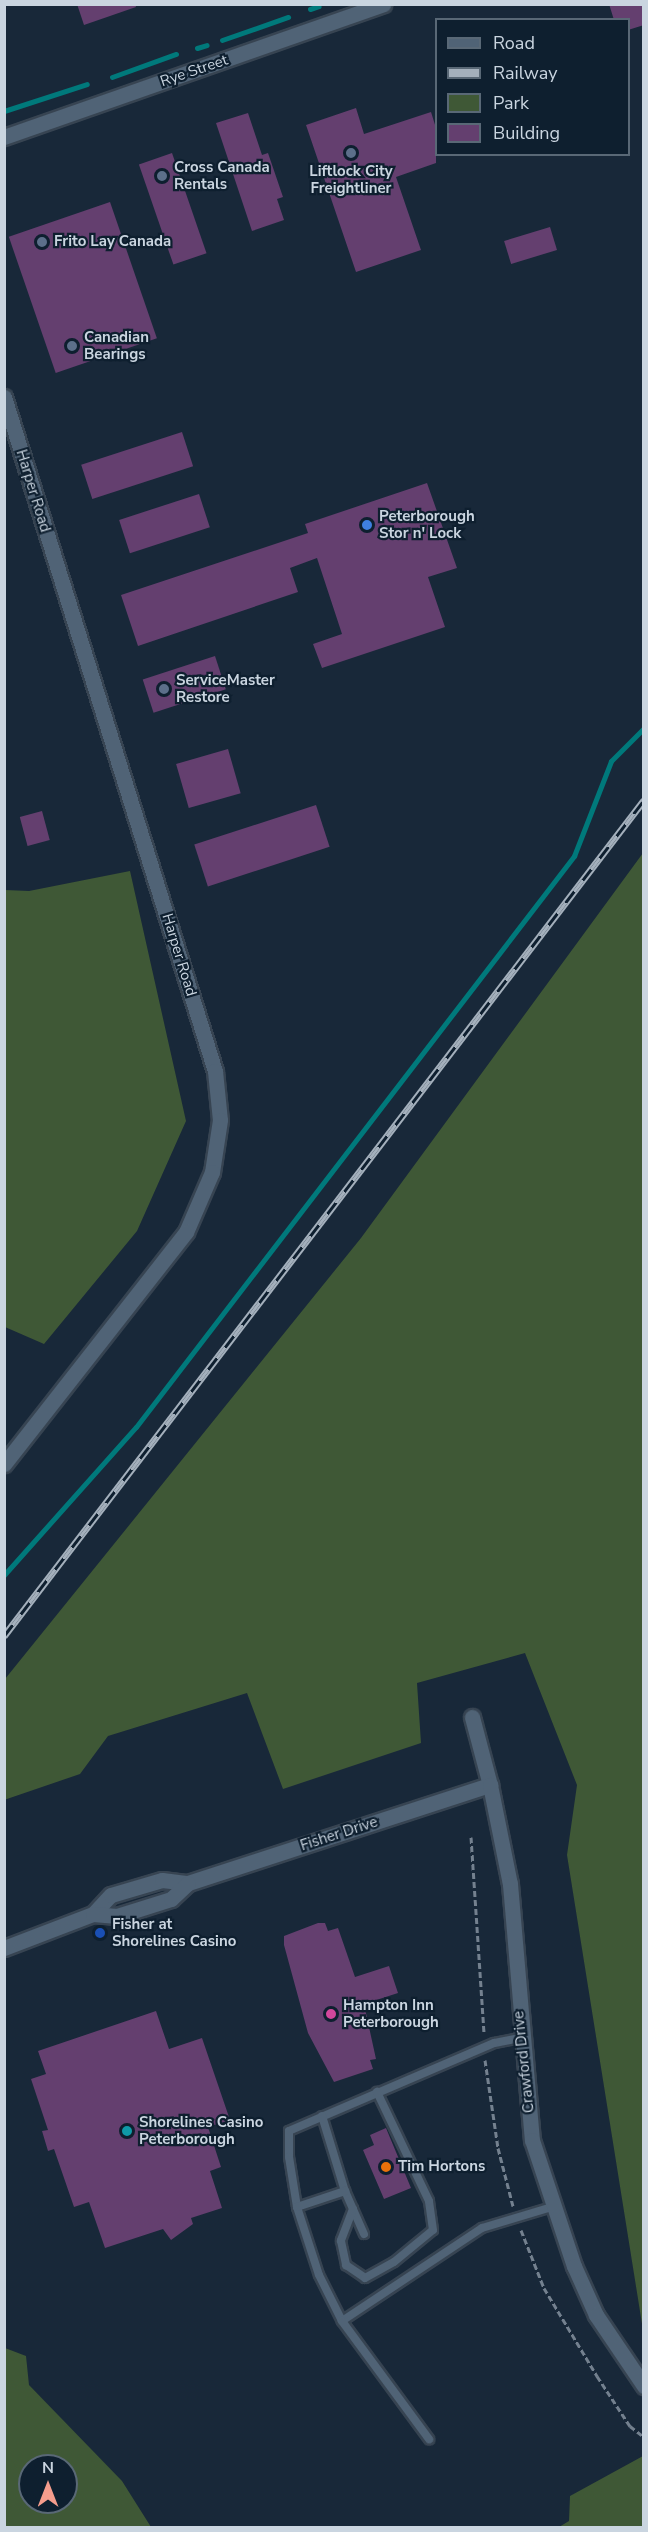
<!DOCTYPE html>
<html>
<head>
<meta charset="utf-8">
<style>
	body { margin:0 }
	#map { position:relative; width:648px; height:2532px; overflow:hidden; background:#182839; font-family:"Nunito Sans",sans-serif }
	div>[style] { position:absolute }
	.green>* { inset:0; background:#3f5836 }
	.stream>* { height:5px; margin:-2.5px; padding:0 2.5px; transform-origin:2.5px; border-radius:2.5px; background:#00797b }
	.building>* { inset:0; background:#643f6f; transform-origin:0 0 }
	.path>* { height:3px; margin-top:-1.5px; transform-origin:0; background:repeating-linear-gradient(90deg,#74818f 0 6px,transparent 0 9px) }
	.roads { filter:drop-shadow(2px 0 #374452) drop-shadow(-2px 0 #374452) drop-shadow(0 2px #374452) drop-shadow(0 -2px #374452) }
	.service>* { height:8px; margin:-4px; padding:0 4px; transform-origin:4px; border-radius:4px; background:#506376 }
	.minor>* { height:15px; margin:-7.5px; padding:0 7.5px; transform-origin:7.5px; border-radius:7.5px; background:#506376 }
	.tertiary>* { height:15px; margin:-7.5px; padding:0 7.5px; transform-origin:7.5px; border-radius:7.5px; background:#506376 }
	.rail>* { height:7px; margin-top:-3.5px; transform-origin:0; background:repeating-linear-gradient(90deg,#0e1f2f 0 14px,#a4b0bc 0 28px); box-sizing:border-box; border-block:2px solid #a4b0bc }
	.dots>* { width:16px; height:16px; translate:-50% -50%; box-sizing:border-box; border:3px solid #0e1f2f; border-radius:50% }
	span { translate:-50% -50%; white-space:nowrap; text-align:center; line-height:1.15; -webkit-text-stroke:4.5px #0e1f2f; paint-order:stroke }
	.street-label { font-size:15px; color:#cad5e0 }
	.poi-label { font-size:15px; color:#cad5e0; font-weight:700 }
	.left { translate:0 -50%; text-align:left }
	.frame { position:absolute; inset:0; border:6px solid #cad5e0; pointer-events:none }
	.legend { position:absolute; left:435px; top:18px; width:195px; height:138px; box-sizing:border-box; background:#0e1f2f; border:2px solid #596876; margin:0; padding:8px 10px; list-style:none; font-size:18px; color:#cad5e0 }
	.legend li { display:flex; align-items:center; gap:12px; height:30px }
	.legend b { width:30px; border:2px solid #596876 }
	.north { position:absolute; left:18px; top:2454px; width:60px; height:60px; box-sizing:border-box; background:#0e1f2f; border:2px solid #596876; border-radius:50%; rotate:0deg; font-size:16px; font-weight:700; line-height:24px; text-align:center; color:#cad5e0 }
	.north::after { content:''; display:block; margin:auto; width:21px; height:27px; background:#f59d8d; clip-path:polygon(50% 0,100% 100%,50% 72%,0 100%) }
</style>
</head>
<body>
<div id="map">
	<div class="green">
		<i style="clip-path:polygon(643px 853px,643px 2330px,567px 1855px,577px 1785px,525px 1653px,417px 1683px,421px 1743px,283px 1789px,247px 1693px,108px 1736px,80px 1774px,4px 1800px,5px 1679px,361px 1238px)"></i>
		<i style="clip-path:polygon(130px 871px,186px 1121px,137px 1231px,44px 1344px,5px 1327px,5px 890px,29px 891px)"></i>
		<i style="clip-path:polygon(evenodd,5px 2348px,26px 2356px,29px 2385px,122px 2481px,151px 2527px,5px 2527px,5px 2348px,30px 2466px,66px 2466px,66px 2502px,30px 2502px,30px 2466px)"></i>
		<i style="clip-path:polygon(643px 2456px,643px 2527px,559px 2527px,569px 2521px,570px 2496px)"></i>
	</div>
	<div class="stream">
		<i style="left:310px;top:9px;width:9px;rotate:-18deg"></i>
		<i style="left:222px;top:40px;width:70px;rotate:-19.2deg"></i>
		<i style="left:197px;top:48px;width:10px;rotate:-17deg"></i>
		<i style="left:112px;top:77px;width:68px;rotate:-19.8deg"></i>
		<i style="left:4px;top:111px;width:87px;rotate:-18deg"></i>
		<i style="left:4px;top:1575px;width:198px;rotate:-48.3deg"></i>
		<i style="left:136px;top:1427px;width:720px;rotate:-52.51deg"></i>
		<i style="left:574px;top:856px;width:102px;rotate:-68.7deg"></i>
		<i style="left:611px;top:761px;width:47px;rotate:-45deg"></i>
	</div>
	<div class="building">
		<i style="clip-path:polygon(77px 4px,135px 4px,136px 7px,84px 25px)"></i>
		<i style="clip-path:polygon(609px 4px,644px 4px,644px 25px,628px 30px,628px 20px,614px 20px)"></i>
		<i style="clip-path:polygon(356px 108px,364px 134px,431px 112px,436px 128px,436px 163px,396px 177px,421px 250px,356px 272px,306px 125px)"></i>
		<i style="clip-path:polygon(248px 113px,262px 155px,268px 153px,283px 197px,277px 199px,284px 220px,252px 231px,216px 123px)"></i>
		<i style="left:172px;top:153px;width:106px;height:35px;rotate:71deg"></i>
		<i style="left:110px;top:202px;width:144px;height:107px;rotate:71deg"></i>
		<i style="left:550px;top:227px;width:24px;height:48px;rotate:73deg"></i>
		<i style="left:182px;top:432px;width:36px;height:106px;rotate:72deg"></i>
		<i style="clip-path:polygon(427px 483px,457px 568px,428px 577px,445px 627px,322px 668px,313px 644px,342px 634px,317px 558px,290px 568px,298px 592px,138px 646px,121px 595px,308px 533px,305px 524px)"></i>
		<i style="left:199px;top:494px;width:35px;height:84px;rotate:72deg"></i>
		<i style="left:215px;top:656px;width:35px;height:76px;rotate:72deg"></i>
		<i style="left:228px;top:749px;width:46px;height:54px;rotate:74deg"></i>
		<i style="left:316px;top:805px;width:44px;height:128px;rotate:72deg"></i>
		<i style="left:42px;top:811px;width:30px;height:23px;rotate:75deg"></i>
		<i style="clip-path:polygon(318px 1923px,325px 1923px,328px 1931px,338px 1928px,355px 1977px,389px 1966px,398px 1993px,364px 2004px,376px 2059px,370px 2060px,373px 2069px,334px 2082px,308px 2033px,284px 1945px,284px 1936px)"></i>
		<i style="clip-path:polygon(156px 2011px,169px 2049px,202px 2038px,230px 2120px,208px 2127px,221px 2167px,210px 2171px,222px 2208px,191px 2218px,193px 2224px,171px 2240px,163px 2229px,105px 2248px,89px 2202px,74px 2207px,54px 2149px,48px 2151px,42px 2131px,48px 2130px,31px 2079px,46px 2074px,38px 2051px)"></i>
		<i style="clip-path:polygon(386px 2128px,411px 2188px,384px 2199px,363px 2150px,374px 2145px,370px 2135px)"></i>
	</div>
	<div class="path">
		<i style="left:471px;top:1837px;width:195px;rotate:86.2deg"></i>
		<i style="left:485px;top:2060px;width:89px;rotate:81.6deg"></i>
		<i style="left:498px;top:2148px;width:60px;rotate:75.5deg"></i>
		<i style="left:521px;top:2230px;width:62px;rotate:68.4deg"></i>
		<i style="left:544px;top:2288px;width:103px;rotate:58.9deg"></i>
		<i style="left:597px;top:2376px;width:60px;rotate:56.6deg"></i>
		<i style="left:630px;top:2426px;width:18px;rotate:38deg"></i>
	</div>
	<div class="roads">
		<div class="service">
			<i style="left:520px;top:2038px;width:26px;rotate:169deg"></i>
			<i style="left:494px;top:2043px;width:223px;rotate:156.8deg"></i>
			<i style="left:289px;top:2131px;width:26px;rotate:90deg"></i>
			<i style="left:289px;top:2157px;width:51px;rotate:80.9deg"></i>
			<i style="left:297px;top:2207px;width:71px;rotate:72.1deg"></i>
			<i style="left:319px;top:2275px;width:51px;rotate:63.4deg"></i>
			<i style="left:342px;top:2321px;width:168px;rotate:-33.6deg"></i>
			<i style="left:482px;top:2228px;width:73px;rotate:-16.7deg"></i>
			<i style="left:322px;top:2116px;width:78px;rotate:73deg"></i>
			<i style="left:345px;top:2191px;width:47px;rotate:66.2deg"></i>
			<i style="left:297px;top:2207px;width:51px;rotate:-18.4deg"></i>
			<i style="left:353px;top:2209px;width:34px;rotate:111deg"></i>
			<i style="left:341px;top:2241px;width:25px;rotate:78deg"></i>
			<i style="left:346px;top:2265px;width:23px;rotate:34deg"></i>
			<i style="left:365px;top:2278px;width:33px;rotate:-29deg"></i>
			<i style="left:394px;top:2262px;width:50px;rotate:-39.4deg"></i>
			<i style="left:433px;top:2230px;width:29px;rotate:-98deg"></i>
			<i style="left:429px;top:2201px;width:121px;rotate:-115.5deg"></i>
			<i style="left:342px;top:2321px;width:147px;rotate:53.6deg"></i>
		</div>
		<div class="minor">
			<i style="left:472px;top:1717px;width:70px;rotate:75.2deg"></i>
		</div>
		<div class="tertiary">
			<i style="left:4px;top:137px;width:402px;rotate:-19.3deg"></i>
			<i style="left:4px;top:397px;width:706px;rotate:72.62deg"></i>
			<i style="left:215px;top:1071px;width:49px;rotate:84.2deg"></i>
			<i style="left:220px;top:1120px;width:53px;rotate:98.7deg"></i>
			<i style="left:212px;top:1172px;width:65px;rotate:113.4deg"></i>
			<i style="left:186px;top:1232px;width:295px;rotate:128.1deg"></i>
			<i style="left:93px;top:1914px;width:26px;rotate:-47deg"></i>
			<i style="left:111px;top:1895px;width:53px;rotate:-16.4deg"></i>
			<i style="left:162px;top:1880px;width:26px;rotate:7deg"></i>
			<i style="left:188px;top:1883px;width:318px;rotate:-18deg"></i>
			<i style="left:490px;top:1785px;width:101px;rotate:78.6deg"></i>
			<i style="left:510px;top:1884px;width:257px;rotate:85.1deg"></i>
			<i style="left:532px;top:2140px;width:133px;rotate:71.6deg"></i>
			<i style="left:574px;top:2266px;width:54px;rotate:65.8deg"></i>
			<i style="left:596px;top:2315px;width:86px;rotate:55.9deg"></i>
			<i style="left:4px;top:1948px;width:95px;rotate:-20.9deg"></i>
			<i style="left:93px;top:1914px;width:24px;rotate:5deg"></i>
			<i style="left:117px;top:1916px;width:57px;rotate:-17.5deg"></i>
			<i style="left:171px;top:1899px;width:23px;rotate:-43deg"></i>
		</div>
	</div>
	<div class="rail">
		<i style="left:4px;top:1636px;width:1053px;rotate:-52.56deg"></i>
	</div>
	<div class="dots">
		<i style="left:351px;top:153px;background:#5c6f8a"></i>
		<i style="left:162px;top:176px;background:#5c6f8a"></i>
		<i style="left:42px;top:242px;background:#5c6f8a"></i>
		<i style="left:72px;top:346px;background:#5c6f8a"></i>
		<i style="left:367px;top:525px;background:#3f7fe0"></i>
		<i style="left:164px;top:689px;background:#5c6f8a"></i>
		<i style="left:100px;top:1933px;background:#1a4fb4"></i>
		<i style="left:331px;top:2014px;background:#d1479c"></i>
		<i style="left:127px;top:2131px;background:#0f9aa8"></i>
		<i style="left:386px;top:2167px;background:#e8710a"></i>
	</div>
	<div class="street-label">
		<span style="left:194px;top:71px;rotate:-19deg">Rye Street</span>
		<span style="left:33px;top:491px;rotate:73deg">Harper Road</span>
		<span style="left:179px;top:955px;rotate:73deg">Harper Road</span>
		<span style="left:339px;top:1834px;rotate:-18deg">Fisher Drive</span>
		<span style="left:524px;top:2062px;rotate:-96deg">Crawford Drive</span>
	</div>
	<div class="poi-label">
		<span class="left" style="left:174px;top:176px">Cross Canada<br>Rentals</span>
		<span style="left:351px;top:180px">Liftlock City<br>Freightliner</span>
		<span class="left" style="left:54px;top:242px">Frito Lay Canada</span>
		<span class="left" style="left:84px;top:346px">Canadian<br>Bearings</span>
		<span class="left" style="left:379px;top:525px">Peterborough<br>Stor n' Lock</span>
		<span class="left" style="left:176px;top:689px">ServiceMaster<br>Restore</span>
		<span class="left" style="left:112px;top:1933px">Fisher at<br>Shorelines Casino</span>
		<span class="left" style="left:343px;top:2014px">Hampton Inn<br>Peterborough</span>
		<span class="left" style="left:139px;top:2131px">Shorelines Casino<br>Peterborough</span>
		<span class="left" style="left:398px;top:2167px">Tim Hortons</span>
	</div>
	<div class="frame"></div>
	<ul class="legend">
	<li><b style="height:8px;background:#506376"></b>Road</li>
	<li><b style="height:8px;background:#a4b0bc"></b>Railway</li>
	<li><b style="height:16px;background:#3f5836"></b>Park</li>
	<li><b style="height:16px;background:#643f6f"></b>Building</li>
	</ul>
	<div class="north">N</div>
</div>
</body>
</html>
